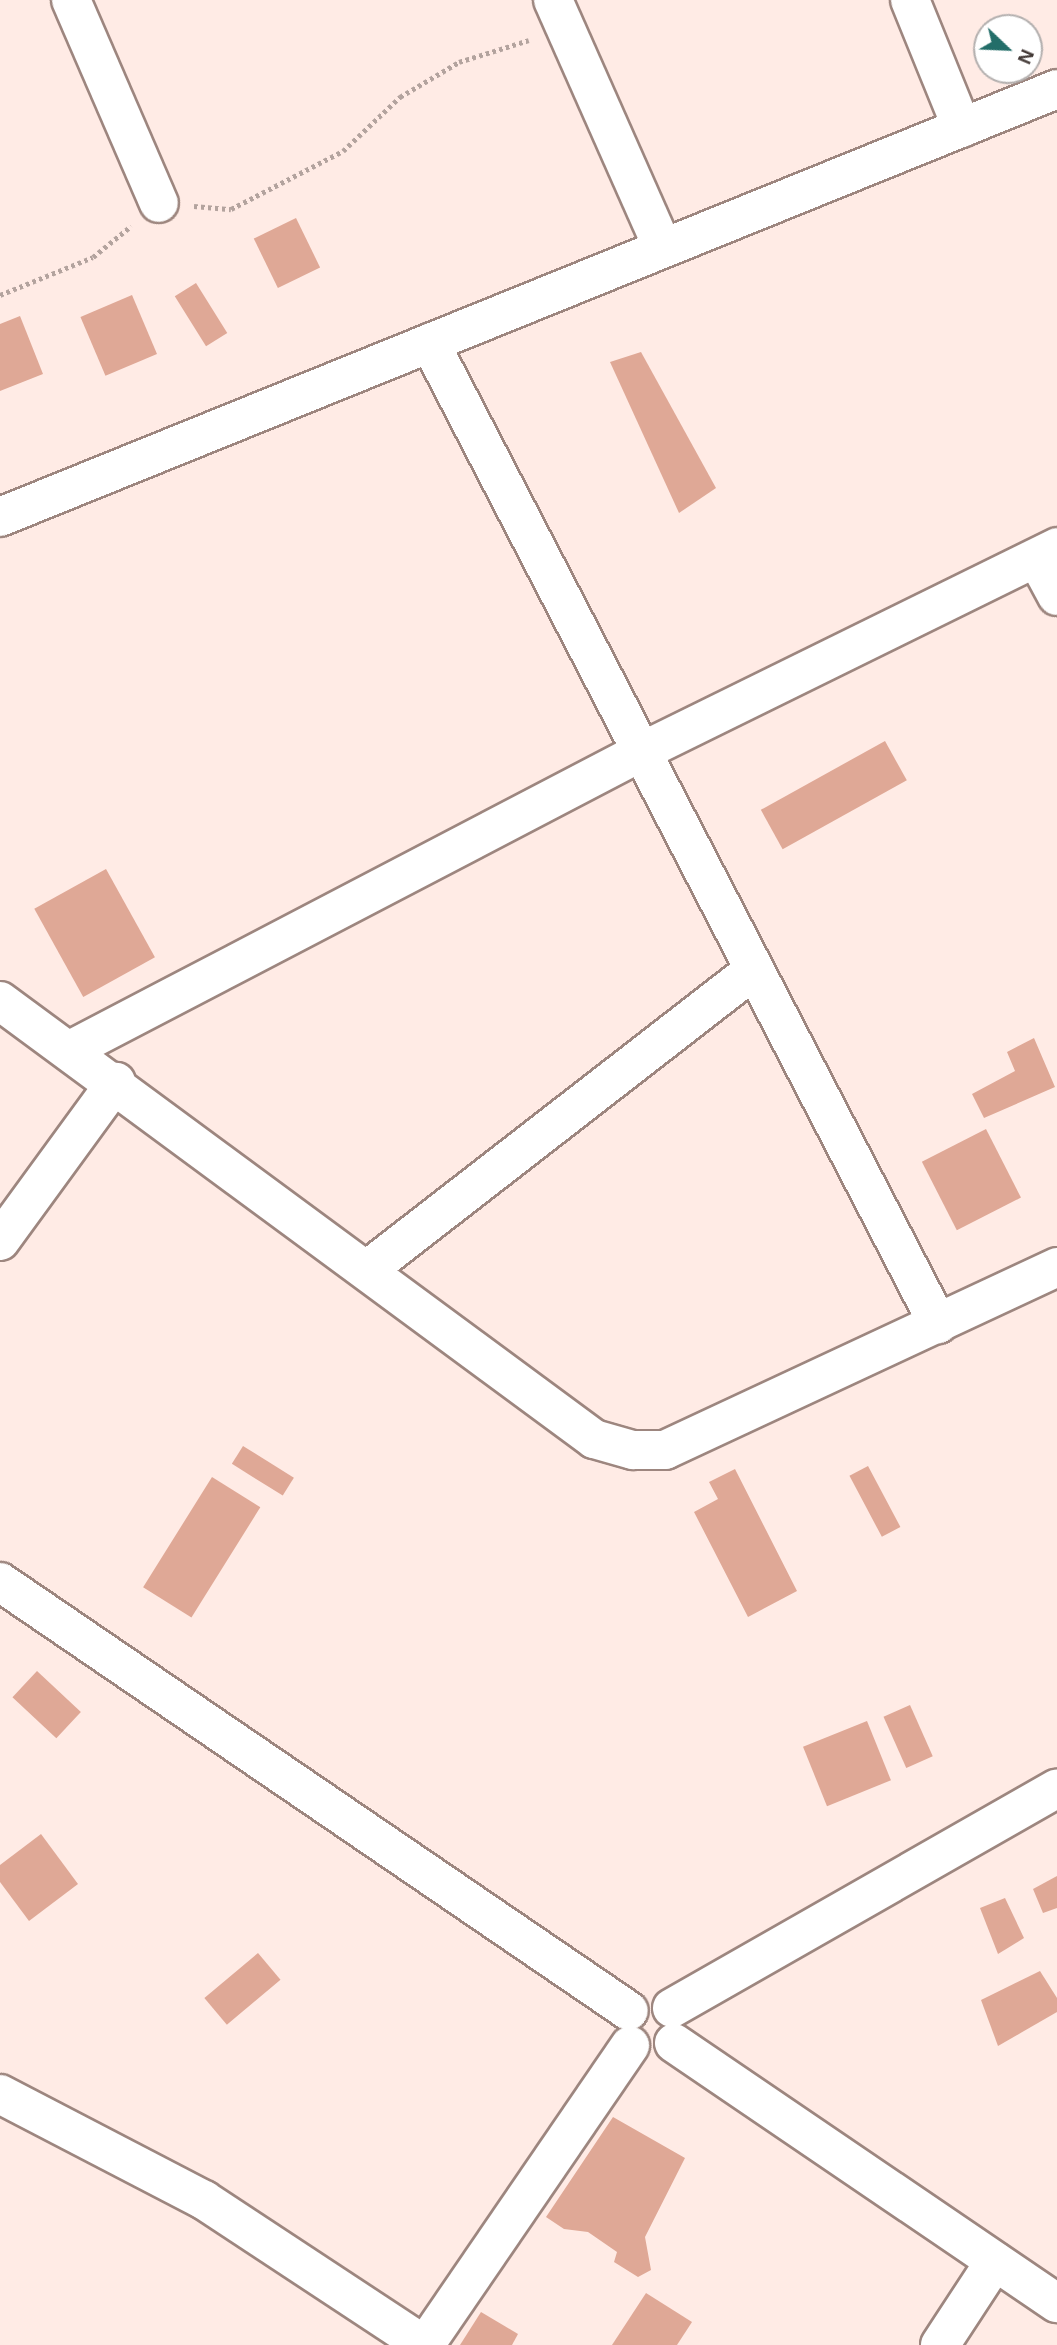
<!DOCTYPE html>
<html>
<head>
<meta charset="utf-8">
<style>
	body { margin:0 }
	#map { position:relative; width:1057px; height:2345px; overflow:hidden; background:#ffebe5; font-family:Arial,sans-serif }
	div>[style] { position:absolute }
	.building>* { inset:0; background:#dfa896; transform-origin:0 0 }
	.path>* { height:4.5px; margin-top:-2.25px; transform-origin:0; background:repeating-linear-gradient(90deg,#b3a39e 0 3.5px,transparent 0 7px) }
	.roads { filter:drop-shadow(2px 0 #9d867f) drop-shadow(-2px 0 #9d867f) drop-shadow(0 2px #9d867f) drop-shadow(0 -2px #9d867f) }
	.minor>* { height:38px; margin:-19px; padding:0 19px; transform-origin:19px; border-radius:19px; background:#fff }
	span { translate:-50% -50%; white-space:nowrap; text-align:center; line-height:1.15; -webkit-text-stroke:7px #fff; paint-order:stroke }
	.north { position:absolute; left:973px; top:14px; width:70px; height:70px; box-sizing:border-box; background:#fff; border:2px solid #b3afae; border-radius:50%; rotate:113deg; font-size:19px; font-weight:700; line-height:28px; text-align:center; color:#423835 }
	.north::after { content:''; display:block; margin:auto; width:24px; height:32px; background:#236e69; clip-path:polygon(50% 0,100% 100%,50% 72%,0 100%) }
</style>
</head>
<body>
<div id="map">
	<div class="building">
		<i style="left:296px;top:218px;width:55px;height:47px;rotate:64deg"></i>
		<i style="left:196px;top:283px;width:59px;height:25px;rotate:58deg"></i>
		<i style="left:132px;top:295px;width:64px;height:56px;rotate:67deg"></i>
		<i style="clip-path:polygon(20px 316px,43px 374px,0 391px,0 324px)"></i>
		<i style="clip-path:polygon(641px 352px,716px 488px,679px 513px,610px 362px)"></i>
		<i style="left:885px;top:741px;width:45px;height:142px;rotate:61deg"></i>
		<i style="left:106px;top:869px;width:101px;height:82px;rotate:61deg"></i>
		<i style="clip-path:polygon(1034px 1038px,1055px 1087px,984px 1118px,972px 1094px,1015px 1071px,1007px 1052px)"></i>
		<i style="left:986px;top:1129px;width:77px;height:72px;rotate:63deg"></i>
		<i style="left:243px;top:1446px;width:60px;height:21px;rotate:32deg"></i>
		<i style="left:868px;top:1466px;width:69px;height:21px;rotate:62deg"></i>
		<i style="clip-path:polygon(735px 1469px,797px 1591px,748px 1617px,694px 1512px,718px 1499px,709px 1482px)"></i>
		<i style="left:212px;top:1477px;width:57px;height:130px;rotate:32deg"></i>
		<i style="left:37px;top:1671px;width:60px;height:36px;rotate:43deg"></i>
		<i style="left:910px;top:1705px;width:56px;height:29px;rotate:66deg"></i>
		<i style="left:867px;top:1721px;width:64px;height:69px;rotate:68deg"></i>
		<i style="clip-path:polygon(41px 1834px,78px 1884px,29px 1921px,0 1882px,0 1865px)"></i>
		<i style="clip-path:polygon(1057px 1876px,1057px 1908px,1043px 1913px,1033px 1889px)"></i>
		<i style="clip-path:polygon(1005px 1898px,1024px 1938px,998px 1954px,980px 1908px)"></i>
		<i style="left:258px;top:1953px;width:35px;height:70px;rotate:50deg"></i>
		<i style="clip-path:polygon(1040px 1971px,1057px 1998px,1057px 2012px,998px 2046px,981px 2000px)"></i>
		<i style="clip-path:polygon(613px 2117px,685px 2158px,645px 2237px,651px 2270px,638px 2277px,614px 2262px,617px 2252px,588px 2232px,564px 2229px,546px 2217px)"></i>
		<i style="clip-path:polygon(646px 2293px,692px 2322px,677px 2345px,612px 2345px)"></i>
		<i style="clip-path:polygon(481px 2312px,518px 2334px,512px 2345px,460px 2345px)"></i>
	</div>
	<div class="path">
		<i style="left:194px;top:206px;width:37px;rotate:5deg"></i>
		<i style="left:231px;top:209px;width:126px;rotate:-27.4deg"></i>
		<i style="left:343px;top:151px;width:79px;rotate:-43.5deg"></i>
		<i style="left:400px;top:97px;width:69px;rotate:-30.7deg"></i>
		<i style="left:459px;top:62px;width:73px;rotate:-17.4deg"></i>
		<i style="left:0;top:295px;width:100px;rotate:-22.2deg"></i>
		<i style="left:93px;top:257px;width:49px;rotate:-39.2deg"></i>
	</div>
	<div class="roads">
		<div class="minor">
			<i style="left:71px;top:0;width:221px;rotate:66.6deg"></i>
			<i style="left:553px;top:0;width:271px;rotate:66.1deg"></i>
			<i style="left:910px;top:0;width:138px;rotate:67.9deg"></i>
			<i style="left:430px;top:343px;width:1105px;rotate:62.62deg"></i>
			<i style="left:0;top:517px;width:1140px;rotate:-22.04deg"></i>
			<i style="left:1037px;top:559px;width:42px;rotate:61.6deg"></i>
			<i style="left:0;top:1001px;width:738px;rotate:36.4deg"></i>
			<i style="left:594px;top:1439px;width:41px;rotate:15.8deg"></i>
			<i style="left:633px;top:1450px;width:32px"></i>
			<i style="left:665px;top:1450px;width:433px;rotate:-25deg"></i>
			<i style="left:72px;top:1049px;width:642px;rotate:-27.56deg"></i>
			<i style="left:641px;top:752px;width:464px;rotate:-26.2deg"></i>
			<i style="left:0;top:1241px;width:197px;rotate:-53.9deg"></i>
			<i style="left:367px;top:1270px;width:490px;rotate:-37.8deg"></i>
			<i style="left:0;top:1582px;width:761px;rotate:34.3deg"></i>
			<i style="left:672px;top:2008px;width:443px;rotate:-29.7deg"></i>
			<i style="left:674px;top:2043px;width:463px;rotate:34.2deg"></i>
			<i style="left:0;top:2094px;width:230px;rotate:27.5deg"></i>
			<i style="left:204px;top:2200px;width:263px;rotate:33.4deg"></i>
			<i style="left:425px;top:2345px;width:363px;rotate:-55.6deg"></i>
			<i style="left:940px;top:2345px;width:100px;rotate:-56.8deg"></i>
		</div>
	</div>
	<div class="north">N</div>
</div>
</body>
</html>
